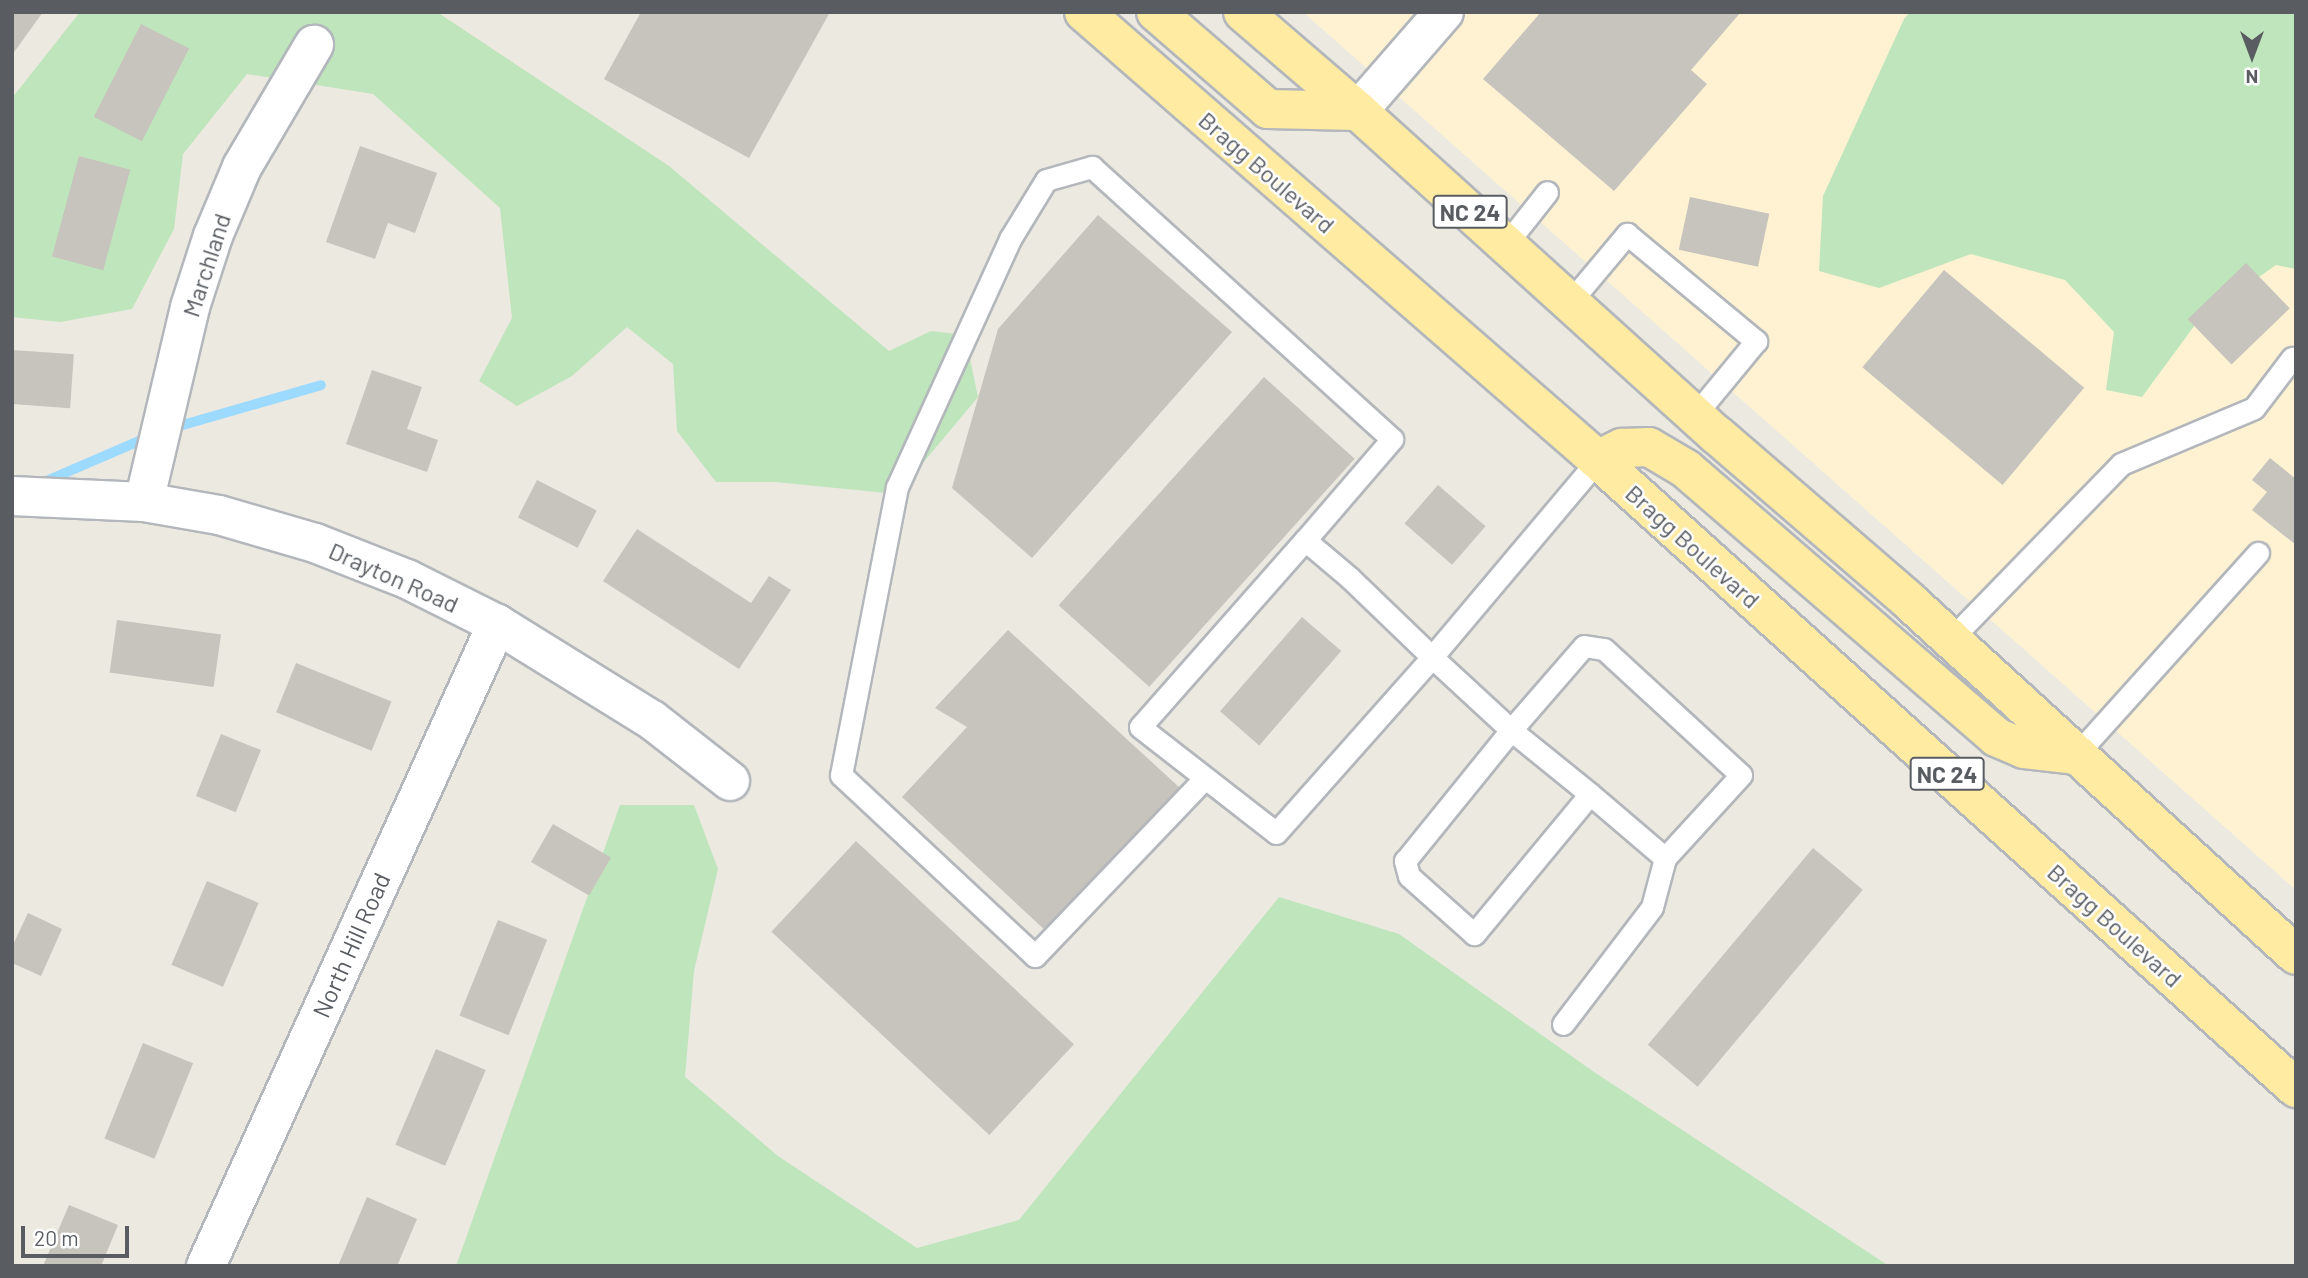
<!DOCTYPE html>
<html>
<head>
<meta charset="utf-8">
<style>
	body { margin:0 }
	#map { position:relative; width:2308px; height:1278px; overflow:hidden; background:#ece9e0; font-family:Barlow,sans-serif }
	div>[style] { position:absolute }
	.commercial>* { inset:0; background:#fef2d3 }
	.green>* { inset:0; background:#bee5bc }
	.stream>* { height:10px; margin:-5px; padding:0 5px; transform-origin:5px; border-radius:5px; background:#9ddaff }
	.building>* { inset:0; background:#c7c3bd; transform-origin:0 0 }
	.roads { filter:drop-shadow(2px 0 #b3b7bb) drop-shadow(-2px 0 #b3b7bb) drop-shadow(0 2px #b3b7bb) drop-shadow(0 -2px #b3b7bb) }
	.lane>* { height:21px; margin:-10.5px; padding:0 10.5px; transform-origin:10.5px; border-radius:10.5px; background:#fff }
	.street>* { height:38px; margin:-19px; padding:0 19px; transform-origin:19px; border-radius:19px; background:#fff }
	.secondary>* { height:38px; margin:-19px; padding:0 19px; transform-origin:19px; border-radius:19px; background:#fff }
	.primary>* { height:38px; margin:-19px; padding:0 19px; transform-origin:19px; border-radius:19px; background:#ffeba2 }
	span { translate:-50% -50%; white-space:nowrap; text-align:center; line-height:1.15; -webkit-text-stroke:5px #fff; paint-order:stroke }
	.shield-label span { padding:2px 5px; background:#fff; border:2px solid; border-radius:5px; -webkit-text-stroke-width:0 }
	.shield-label { font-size:23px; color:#595d62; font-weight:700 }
	.street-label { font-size:24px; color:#595d62 }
	.frame { position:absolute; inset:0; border:14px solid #595d62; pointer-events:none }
	.north { position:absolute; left:2217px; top:21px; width:70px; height:70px; -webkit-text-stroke:5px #fff; paint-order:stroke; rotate:180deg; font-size:19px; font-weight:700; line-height:28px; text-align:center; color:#595d62 }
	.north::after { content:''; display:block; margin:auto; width:24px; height:32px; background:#595d62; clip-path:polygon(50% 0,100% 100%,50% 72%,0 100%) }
	.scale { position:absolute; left:21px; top:1226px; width:108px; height:32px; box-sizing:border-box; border:4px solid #595d62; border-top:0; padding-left:9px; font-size:21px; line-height:24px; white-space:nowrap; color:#595d62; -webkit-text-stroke:5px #fff; paint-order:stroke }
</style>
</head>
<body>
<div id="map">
	<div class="commercial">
		<i style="clip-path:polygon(1303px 12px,2296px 12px,2296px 890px)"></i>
	</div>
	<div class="green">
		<i style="clip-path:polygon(80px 12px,437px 12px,669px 166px,889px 351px,931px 331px,965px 335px,978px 397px,897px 494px,775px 482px,716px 482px,677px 431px,673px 364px,627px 327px,572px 376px,517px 406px,479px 381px,512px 318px,500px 208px,373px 94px,247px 74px,183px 154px,174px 229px,132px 309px,60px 322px,12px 317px,12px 98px)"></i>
		<i style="clip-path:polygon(1910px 12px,2296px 12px,2296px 269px,2276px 265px,2200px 318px,2142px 397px,2106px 390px,2114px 332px,2065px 280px,1971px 254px,1879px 288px,1819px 271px,1823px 196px,1904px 19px)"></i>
		<i style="clip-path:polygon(620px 805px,694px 805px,718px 869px,694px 971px,685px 1077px,778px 1156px,917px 1248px,1019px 1220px,1279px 897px,1399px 934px,1594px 1072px,1889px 1266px,456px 1266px)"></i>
	</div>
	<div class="stream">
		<i style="left:169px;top:429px;width:158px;rotate:-16.1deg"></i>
		<i style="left:37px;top:485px;width:124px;rotate:-23.3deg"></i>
	</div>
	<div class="building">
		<i style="clip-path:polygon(12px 12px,43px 12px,12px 55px)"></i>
		<i style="clip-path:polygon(641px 12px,830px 12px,749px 158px,604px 79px)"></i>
		<i style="clip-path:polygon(1541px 12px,1741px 12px,1691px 70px,1707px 84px,1614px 191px,1483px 79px)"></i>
		<i style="left:141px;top:24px;width:54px;height:104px;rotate:27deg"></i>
		<i style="clip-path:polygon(360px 146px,437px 173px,415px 233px,388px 223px,375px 259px,326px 242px)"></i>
		<i style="left:79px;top:156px;width:53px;height:104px;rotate:15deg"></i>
		<i style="left:1690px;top:197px;width:81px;height:54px;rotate:12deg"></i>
		<i style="clip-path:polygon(1098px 215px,1232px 332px,1032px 558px,952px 488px,998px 329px)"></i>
		<i style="left:2246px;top:263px;width:63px;height:81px;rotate:46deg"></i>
		<i style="left:1944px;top:270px;width:183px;height:127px;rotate:40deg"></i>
		<i style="left:12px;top:350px;width:62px;height:54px;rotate:4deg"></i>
		<i style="clip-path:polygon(372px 370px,422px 387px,407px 429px,438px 440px,427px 472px,346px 444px)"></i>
		<i style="left:1264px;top:377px;width:122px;height:307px;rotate:42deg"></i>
		<i style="clip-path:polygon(2270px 458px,2296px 479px,2296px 545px,2252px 510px,2267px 492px,2252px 480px)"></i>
		<i style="left:537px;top:480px;width:67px;height:42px;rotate:27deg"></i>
		<i style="left:1438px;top:485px;width:63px;height:51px;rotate:41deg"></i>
		<i style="clip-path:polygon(637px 529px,751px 603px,769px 576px,791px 590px,739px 669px,603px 581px)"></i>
		<i style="left:1302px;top:617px;width:52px;height:125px;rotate:41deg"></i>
		<i style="left:117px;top:620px;width:105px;height:53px;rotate:8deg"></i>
		<i style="clip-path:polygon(1008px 630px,1180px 788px,1047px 932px,902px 797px,967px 727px,935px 708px)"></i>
		<i style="left:296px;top:663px;width:103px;height:53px;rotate:22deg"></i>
		<i style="left:221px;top:734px;width:43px;height:67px;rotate:22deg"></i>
		<i style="left:553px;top:824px;width:67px;height:44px;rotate:30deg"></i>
		<i style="left:856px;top:841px;width:298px;height:124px;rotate:43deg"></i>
		<i style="left:1813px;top:848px;width:65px;height:257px;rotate:40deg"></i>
		<i style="left:207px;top:881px;width:56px;height:91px;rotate:23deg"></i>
		<i style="clip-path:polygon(28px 913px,62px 929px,41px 976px,12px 963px,12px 947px)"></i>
		<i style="left:498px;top:920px;width:53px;height:103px;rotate:22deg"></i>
		<i style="left:143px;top:1043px;width:54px;height:103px;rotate:22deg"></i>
		<i style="left:436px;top:1049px;width:54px;height:104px;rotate:23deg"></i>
		<i style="clip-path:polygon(367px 1197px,417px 1219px,397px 1266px,338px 1266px)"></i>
		<i style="clip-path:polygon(69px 1205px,118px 1225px,101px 1266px,43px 1266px)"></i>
	</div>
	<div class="roads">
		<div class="lane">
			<i style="left:1506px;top:244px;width:66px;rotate:-51.7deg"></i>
			<i style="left:1570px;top:302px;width:89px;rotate:-50deg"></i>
			<i style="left:1627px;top:234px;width:168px;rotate:39.7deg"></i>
			<i style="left:1756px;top:341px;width:96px;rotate:129.5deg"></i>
			<i style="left:1950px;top:640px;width:245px;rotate:-45.8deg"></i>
			<i style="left:2121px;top:464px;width:144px;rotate:-22.8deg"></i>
			<i style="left:2254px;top:408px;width:63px;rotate:-52.8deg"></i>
			<i style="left:2076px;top:755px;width:272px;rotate:-48deg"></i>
			<i style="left:1204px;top:779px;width:245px;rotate:133.7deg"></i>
			<i style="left:1035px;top:956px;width:265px;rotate:-137deg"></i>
			<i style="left:841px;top:775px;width:293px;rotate:-79deg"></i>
			<i style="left:897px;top:487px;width:273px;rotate:-65.5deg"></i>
			<i style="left:1010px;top:239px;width:69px;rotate:-58.6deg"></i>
			<i style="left:1046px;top:180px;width:48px;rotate:-15.8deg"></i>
			<i style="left:1092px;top:167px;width:405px;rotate:42.2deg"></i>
			<i style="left:1392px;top:439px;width:133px;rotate:130.7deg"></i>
			<i style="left:1590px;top:794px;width:182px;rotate:129.6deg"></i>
			<i style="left:1474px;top:934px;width:87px;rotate:-138.3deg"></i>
			<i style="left:1409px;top:876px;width:16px;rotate:-105deg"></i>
			<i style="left:1405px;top:861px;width:169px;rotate:-51deg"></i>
			<i style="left:1511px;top:730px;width:111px;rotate:-49deg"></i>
			<i style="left:1584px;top:646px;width:20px;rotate:9deg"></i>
			<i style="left:1604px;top:649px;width:186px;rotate:42.6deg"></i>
			<i style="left:1741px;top:775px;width:113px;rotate:132.5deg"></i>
			<i style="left:1665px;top:858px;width:99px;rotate:-139.5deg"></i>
			<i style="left:1590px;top:794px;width:102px;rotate:-141deg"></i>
			<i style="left:1511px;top:730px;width:108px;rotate:-137.3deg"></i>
			<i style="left:1432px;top:657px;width:114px;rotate:-136.1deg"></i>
			<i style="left:1350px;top:578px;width:59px;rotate:-139.8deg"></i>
			<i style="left:1305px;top:540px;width:249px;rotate:131.4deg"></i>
			<i style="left:1140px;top:727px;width:172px;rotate:37.9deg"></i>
			<i style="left:1276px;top:833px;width:235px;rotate:-48.4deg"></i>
			<i style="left:1432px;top:657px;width:258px;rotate:-49.9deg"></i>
			<i style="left:1563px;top:1024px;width:147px;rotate:-52.7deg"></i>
			<i style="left:1652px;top:907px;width:51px;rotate:-75.1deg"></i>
		</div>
		<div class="street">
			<i style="left:12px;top:496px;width:132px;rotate:2.6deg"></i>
			<i style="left:144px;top:502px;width:76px;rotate:9.8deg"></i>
			<i style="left:219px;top:515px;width:100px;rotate:16.3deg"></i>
			<i style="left:315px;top:543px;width:99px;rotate:21.4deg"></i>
			<i style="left:407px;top:579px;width:101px;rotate:26.6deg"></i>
			<i style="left:497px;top:624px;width:182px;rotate:31.8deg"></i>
			<i style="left:652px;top:720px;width:99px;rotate:38deg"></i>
			<i style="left:144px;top:502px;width:200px;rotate:-76.7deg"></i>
			<i style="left:190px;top:307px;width:75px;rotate:-72.1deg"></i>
			<i style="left:213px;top:236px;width:75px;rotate:-67.2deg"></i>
			<i style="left:242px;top:167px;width:142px;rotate:-59.5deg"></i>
			<i style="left:206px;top:1266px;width:705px;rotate:-65.62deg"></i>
		</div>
		<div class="secondary">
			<i style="left:1358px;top:111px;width:131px;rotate:-49deg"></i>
		</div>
		<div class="primary">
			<i style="left:1084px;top:12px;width:682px;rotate:41.08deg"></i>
			<i style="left:1598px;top:460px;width:939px;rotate:41.98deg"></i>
			<i style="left:1156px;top:12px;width:148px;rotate:40.9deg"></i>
			<i style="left:1268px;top:109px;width:90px;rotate:1.3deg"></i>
			<i style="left:1243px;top:12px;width:152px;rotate:40.7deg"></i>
			<i style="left:1358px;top:111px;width:484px;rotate:42.1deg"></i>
			<i style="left:1717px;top:435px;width:254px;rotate:40.8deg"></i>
			<i style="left:1909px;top:601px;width:524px;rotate:42.45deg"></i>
			<i style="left:1598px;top:460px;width:27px;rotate:-27deg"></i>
			<i style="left:1622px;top:448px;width:27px;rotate:-2deg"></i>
			<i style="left:1649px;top:447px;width:43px;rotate:30.7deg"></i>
			<i style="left:1686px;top:469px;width:410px;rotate:40.8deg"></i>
			<i style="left:1996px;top:737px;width:30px;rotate:23deg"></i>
			<i style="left:2024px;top:749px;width:52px;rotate:6.6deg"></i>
		</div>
	</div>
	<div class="shield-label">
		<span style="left:1470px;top:212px">NC 24</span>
		<span style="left:1947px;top:774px">NC 24</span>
	</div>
	<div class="street-label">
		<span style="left:1267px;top:172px;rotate:41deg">Bragg Boulevard</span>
		<span style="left:206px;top:265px;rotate:-72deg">Marchland</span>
		<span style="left:1693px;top:546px;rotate:42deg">Bragg Boulevard</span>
		<span style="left:394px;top:577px;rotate:24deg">Drayton Road</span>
		<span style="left:2115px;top:925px;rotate:42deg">Bragg Boulevard</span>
		<span style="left:351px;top:945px;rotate:-66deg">North Hill Road</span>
	</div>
	<div class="frame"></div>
	<div class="north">N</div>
	<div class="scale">20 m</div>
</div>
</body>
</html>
